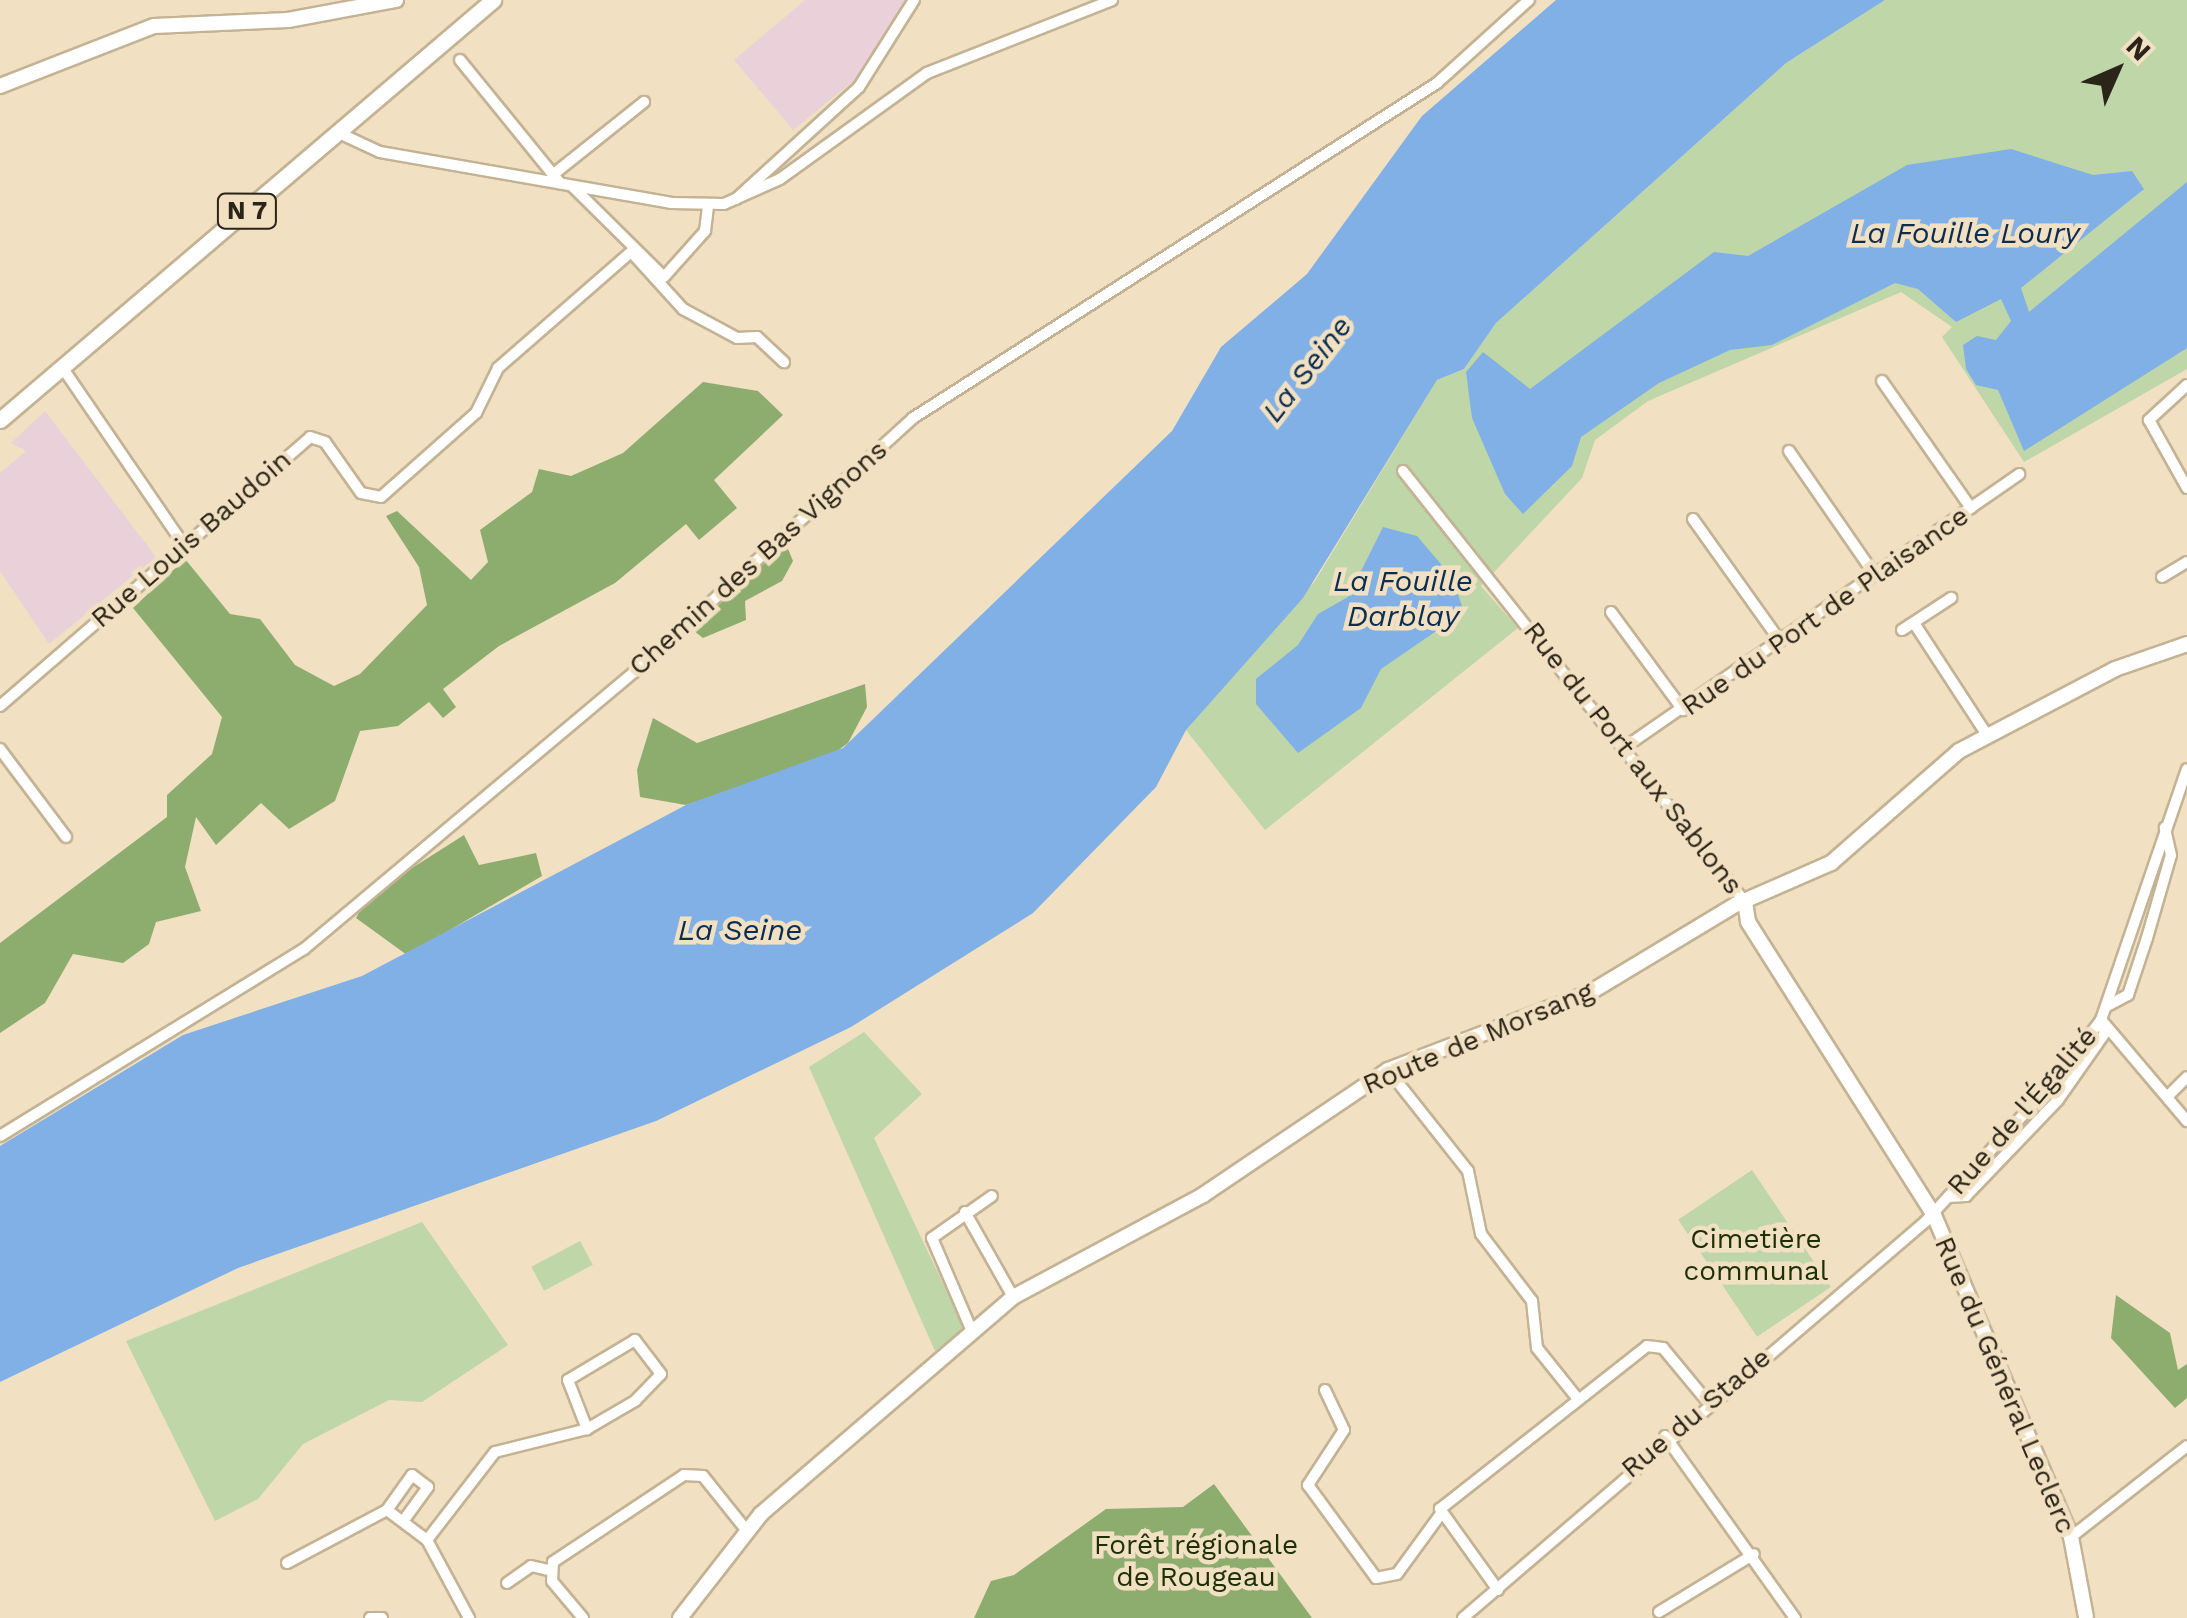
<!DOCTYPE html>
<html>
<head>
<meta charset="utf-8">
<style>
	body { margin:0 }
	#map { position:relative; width:2187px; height:1618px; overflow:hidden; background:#f1e0c1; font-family:"Work Sans",sans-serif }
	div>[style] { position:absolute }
	.education>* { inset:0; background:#ead1d9 }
	.green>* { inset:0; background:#bed6a8; transform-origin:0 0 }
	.forest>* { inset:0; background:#8dad6e }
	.water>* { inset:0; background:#80b0e6 }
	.roads { filter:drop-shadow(2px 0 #c3b394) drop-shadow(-2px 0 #c3b394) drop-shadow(0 2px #c3b394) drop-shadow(0 -2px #c3b394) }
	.street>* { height:10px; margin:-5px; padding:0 5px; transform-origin:5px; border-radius:5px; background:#fff }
	.secondary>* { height:14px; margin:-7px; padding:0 7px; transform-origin:7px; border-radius:7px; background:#fff }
	.primary>* { height:15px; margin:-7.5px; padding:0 7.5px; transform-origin:7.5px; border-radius:7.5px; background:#fff }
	span { translate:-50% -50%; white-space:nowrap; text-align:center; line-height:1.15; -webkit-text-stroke:9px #f1e0c1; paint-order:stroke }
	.shield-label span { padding:2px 8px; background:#f1e0c1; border:2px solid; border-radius:8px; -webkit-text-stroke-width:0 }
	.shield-label { font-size:25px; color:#2b2519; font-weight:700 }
	.street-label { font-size:28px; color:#2b2519 }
	.park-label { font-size:28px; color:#1c3001 }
	.water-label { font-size:30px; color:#0b2d51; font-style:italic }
	.north { position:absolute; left:2067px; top:20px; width:100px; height:100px; -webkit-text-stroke:8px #f1e0c1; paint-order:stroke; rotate:45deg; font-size:28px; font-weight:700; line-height:40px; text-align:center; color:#2b2519 }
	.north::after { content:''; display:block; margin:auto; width:35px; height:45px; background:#2b2519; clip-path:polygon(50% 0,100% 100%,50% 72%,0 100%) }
</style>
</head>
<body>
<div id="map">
	<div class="education">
		<i style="clip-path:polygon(805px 0,906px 0,863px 73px,793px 130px,734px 60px)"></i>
		<i style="clip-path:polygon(45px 411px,156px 557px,49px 644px,0 571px,0 473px,26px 451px,11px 443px)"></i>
	</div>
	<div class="green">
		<i style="clip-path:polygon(1885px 0,2187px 0,2187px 369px,2024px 462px,1942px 337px,1952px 327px,1901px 292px,1648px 401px,1595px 440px,1582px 478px,1481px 586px,1518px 628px,1265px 830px,1186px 730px,1315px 581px,1437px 380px,1464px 369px,1496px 323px,1786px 63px)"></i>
		<i style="clip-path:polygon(864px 1032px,922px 1094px,874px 1138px,964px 1328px,935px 1351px,809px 1067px)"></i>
		<i style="left:1752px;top:1170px;width:141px;height:89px;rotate:56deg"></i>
		<i style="clip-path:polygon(422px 1222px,508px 1345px,422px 1402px,389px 1400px,303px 1444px,258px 1499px,215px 1521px,126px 1341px)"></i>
		<i style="left:580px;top:1241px;width:27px;height:55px;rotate:62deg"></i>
	</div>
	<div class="forest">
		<i style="clip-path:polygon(703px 382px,758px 391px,783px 415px,714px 480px,737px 508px,699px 540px,686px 524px,615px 583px,499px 646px,443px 689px,456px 707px,443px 718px,429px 702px,398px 726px,360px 731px,335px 801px,289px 829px,261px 803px,216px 845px,196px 817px,185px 867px,201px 911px,156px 922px,149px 944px,123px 963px,73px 954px,45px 1003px,0 1033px,0 943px,167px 817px,167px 795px,212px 754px,222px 717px,133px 608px,185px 559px,230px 614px,260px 619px,295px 665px,334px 686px,360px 674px,427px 605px,419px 567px,386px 516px,397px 511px,471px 580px,488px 562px,480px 530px,532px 492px,539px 469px,571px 476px,623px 453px)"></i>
		<i style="clip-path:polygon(784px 539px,793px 561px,782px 581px,745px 601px,746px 620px,703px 638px,689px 627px)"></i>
		<i style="clip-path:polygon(865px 684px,867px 707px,848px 743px,829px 757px,686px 805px,640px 797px,637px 770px,653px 718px,697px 743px)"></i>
		<i style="clip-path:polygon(464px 835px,479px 865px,536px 853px,542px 876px,407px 955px,356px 918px,368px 896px)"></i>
		<i style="clip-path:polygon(2116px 1295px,2170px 1333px,2178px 1370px,2187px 1364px,2187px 1398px,2175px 1408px,2111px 1338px)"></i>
		<i style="clip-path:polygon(1214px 1484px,1312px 1618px,974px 1618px,991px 1581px,1014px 1575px,1106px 1509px,1183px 1507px)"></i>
	</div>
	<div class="water">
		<i style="clip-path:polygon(1556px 0,1885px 0,1786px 63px,1496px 323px,1464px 369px,1437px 380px,1303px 598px,1186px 730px,1156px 787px,1033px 913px,851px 1027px,656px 1121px,238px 1268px,0 1382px,0 1146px,183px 1035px,362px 976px,686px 805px,843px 748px,1172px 431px,1221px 347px,1307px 274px,1422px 116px)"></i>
		<i style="clip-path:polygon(2011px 149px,2093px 175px,2132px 171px,2144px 189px,2021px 288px,2029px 312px,2187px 182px,2187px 348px,2024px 451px,1998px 390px,1976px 385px,1966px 369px,1963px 345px,1977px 336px,1996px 340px,2011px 321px,2001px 299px,1956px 322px,1918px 289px,1895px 283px,1772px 345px,1730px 350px,1659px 383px,1581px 437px,1572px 466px,1523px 514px,1505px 494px,1472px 418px,1466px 372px,1483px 352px,1530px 389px,1714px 252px,1748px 256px,1907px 165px)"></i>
		<i style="clip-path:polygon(1383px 527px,1417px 536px,1452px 577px,1464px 612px,1381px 669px,1361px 708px,1298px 753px,1256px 704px,1256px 679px,1298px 645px,1318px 614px,1348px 597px)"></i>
	</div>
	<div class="roads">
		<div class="street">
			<i style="left:460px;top:60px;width:159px;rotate:50.9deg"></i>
			<i style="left:339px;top:133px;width:45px;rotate:24.9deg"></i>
			<i style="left:380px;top:152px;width:295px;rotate:9.9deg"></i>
			<i style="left:671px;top:203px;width:53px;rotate:1.1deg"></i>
			<i style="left:724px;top:204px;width:61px;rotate:-24.1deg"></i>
			<i style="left:780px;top:179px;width:181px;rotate:-35.8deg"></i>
			<i style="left:927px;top:73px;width:199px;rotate:-21.5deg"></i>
			<i style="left:555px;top:173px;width:114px;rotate:-38.6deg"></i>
			<i style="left:572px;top:186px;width:129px;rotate:44.7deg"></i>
			<i style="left:664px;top:277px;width:62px;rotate:-48.3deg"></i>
			<i style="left:705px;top:231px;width:25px;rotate:-83deg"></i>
			<i style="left:736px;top:199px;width:166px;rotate:-42.3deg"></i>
			<i style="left:859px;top:87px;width:103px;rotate:-57.7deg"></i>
			<i style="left:632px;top:253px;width:76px;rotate:47.7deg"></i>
			<i style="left:683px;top:309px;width:61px;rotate:28.2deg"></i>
			<i style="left:737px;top:338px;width:20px;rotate:-3deg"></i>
			<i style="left:757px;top:337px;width:37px;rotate:43deg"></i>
			<i style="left:62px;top:367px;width:216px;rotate:55.6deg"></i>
			<i style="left:1882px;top:381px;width:155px;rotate:55deg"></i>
			<i style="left:2187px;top:385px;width:52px;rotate:137.4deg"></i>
			<i style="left:2149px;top:420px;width:78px;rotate:60.8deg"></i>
			<i style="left:1789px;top:451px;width:151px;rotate:55.3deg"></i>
			<i style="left:1403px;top:471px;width:550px;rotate:51.57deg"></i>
			<i style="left:1693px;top:519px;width:150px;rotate:54.5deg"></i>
			<i style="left:2162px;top:577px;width:29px;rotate:-31deg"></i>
			<i style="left:1611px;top:612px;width:122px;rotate:53.7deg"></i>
			<i style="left:1914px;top:623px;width:134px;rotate:56.9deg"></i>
			<i style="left:1902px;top:630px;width:59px;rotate:-33.1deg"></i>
			<i style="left:0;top:706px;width:410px;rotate:-40.9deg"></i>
			<i style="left:310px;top:437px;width:16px;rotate:18deg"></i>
			<i style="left:325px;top:442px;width:62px;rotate:54.8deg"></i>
			<i style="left:361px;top:493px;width:20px;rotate:11deg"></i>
			<i style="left:381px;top:497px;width:127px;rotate:-41.5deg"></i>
			<i style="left:476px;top:413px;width:50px;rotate:-63.9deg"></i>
			<i style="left:498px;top:368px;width:176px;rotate:-41.1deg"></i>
			<i style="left:1628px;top:745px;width:476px;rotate:-34.7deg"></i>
			<i style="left:0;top:749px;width:110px;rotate:53.1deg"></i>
			<i style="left:2107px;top:1006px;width:24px;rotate:-28deg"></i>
			<i style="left:2128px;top:995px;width:60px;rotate:-71.6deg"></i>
			<i style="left:2147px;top:938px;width:86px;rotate:-73.9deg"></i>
			<i style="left:2171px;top:855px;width:28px;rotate:-103deg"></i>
			<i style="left:2103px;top:1022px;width:130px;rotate:49.7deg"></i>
			<i style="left:1388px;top:1070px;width:129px;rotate:51.6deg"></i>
			<i style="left:1468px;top:1171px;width:64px;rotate:78.3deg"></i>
			<i style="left:1481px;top:1234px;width:84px;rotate:52.7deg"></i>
			<i style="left:1532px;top:1301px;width:47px;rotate:83.9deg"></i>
			<i style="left:1537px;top:1348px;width:64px;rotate:51.3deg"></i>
			<i style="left:2167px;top:1097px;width:28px;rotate:-45deg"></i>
			<i style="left:0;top:1136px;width:357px;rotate:-31.6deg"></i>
			<i style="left:304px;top:949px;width:431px;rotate:-40deg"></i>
			<i style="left:634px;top:672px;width:377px;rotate:-42.3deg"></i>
			<i style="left:913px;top:418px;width:622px;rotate:-32.59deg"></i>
			<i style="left:1437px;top:83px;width:124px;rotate:-42.1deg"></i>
			<i style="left:1948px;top:1197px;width:18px;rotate:-3deg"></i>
			<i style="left:1966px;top:1196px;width:133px;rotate:-46.2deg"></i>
			<i style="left:2058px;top:1100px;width:82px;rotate:-55deg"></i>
			<i style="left:2105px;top:1033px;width:14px;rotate:-107deg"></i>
			<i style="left:965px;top:1212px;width:98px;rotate:60.5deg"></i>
			<i style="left:971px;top:1329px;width:99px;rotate:-113.2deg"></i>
			<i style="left:932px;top:1238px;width:73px;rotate:-35deg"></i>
			<i style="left:1325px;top:1390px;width:44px;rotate:64.6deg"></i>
			<i style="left:1344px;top:1430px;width:66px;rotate:123.2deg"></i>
			<i style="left:1308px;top:1485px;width:115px;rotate:53.8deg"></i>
			<i style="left:1376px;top:1578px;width:21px;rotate:-11deg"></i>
			<i style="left:1397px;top:1574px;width:73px;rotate:-53.9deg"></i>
			<i style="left:1665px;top:1436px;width:224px;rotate:54.5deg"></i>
			<i style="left:387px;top:1510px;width:43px;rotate:-54.5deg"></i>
			<i style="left:412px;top:1475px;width:20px;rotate:37deg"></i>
			<i style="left:428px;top:1487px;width:39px;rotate:126deg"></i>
			<i style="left:2071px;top:1537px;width:147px;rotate:-38.1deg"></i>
			<i style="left:427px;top:1540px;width:111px;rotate:-52.3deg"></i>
			<i style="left:495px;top:1452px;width:95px;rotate:-14deg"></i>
			<i style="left:587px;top:1429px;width:56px;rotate:-30.3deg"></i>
			<i style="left:635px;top:1401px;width:37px;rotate:-46deg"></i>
			<i style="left:661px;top:1374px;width:43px;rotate:-127.4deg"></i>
			<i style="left:635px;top:1340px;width:78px;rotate:149.2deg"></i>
			<i style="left:568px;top:1380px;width:53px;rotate:68.8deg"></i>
			<i style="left:287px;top:1563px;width:113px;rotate:-27.9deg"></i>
			<i style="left:387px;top:1510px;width:50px;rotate:36.9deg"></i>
			<i style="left:427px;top:1540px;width:89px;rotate:61.7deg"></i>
			<i style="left:507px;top:1583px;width:29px;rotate:-35deg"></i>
			<i style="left:531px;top:1566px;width:17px;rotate:13deg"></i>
			<i style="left:1498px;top:1590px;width:100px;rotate:-125.6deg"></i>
			<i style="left:1440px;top:1509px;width:263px;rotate:-38.2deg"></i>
			<i style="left:1647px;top:1346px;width:16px;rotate:7deg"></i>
			<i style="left:1663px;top:1348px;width:67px;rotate:50.4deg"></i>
			<i style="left:1659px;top:1612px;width:111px;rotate:-31.4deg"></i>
			<i style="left:370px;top:1618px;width:12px"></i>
			<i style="left:583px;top:1618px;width:48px;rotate:-130deg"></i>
			<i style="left:552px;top:1581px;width:19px;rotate:-87deg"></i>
			<i style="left:553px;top:1562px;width:157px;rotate:-33.6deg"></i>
			<i style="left:684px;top:1475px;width:19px;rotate:3deg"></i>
			<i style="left:703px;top:1476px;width:70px;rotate:51.3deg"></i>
			<i style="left:1463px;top:1618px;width:610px;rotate:-40.61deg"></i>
			<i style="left:1926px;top:1221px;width:191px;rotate:-47.5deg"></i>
			<i style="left:2055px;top:1080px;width:76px;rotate:-52.5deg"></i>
			<i style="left:2101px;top:1020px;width:265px;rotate:-71.1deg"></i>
		</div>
		<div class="secondary">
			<i style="left:0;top:86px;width:165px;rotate:-21.3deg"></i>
			<i style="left:154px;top:26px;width:134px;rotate:-2.6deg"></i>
			<i style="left:288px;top:20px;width:110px;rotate:-10.5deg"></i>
			<i style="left:1745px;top:902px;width:20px;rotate:81deg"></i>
			<i style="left:1748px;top:922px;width:345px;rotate:57.6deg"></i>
			<i style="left:1933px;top:1213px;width:352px;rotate:66.9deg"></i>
			<i style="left:2071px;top:1537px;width:81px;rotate:79.4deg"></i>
			<i style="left:680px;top:1618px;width:132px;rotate:-52.1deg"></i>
			<i style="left:761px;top:1514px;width:333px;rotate:-40.7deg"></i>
			<i style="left:1013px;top:1297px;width:216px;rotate:-28.2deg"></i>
			<i style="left:1203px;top:1195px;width:223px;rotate:-34deg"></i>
			<i style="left:1388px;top:1070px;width:217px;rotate:-21deg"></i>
			<i style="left:1591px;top:992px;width:170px;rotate:-31.1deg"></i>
			<i style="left:1737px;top:904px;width:103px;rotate:-23.6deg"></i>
			<i style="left:1831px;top:863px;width:170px;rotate:-41.2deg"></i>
			<i style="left:1959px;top:751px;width:176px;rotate:-27.7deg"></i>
			<i style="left:2115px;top:669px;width:76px;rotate:-19.1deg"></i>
		</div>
		<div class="primary">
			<i style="left:0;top:420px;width:648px;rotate:-40.43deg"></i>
		</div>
	</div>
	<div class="shield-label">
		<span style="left:247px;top:211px">N 7</span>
	</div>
	<div class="street-label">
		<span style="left:191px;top:539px;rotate:-41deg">Rue Louis Baudoin</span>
		<span style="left:758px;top:558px;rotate:-42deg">Chemin des Bas Vignons</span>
		<span style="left:1825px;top:611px;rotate:-35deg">Rue du Port de Plaisance</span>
		<span style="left:1633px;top:758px;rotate:52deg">Rue du Port aux Sablons</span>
		<span style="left:1478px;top:1038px;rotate:-23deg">Route de Morsang</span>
		<span style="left:2022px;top:1111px;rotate:-49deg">Rue de l'Égalité</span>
		<span style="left:2005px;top:1385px;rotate:67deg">Rue du Général Leclerc</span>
		<span style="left:1696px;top:1413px;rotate:-40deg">Rue du Stade</span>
	</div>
	<div class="park-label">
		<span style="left:1756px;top:1255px">Cimetière<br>communal</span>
		<span style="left:1196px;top:1561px">Forêt régionale<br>de Rougeau</span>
	</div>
	<div class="water-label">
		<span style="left:1965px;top:233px">La Fouille Loury</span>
		<span style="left:1307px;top:369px;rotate:-52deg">La Seine</span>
		<span style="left:1403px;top:598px">La Fouille<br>Darblay</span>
		<span style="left:740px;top:930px">La Seine</span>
	</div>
	<div class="north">N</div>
</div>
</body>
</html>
